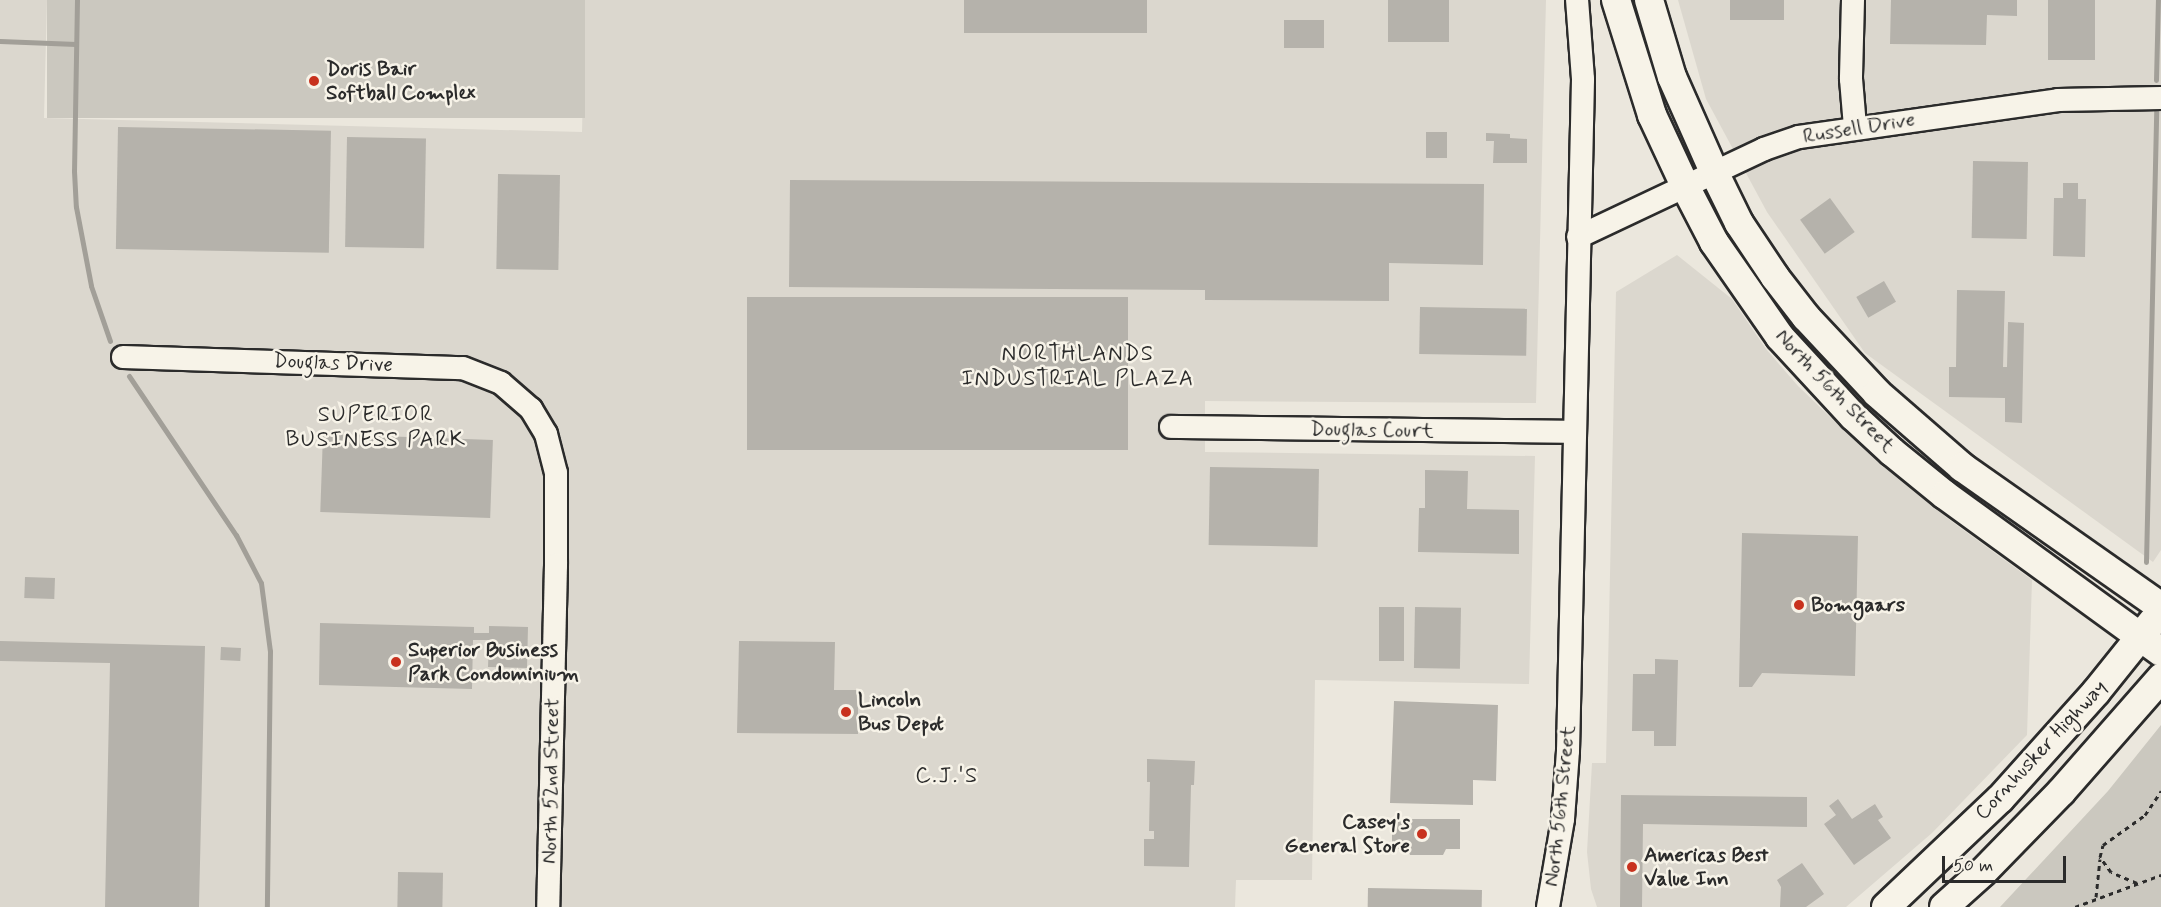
<!DOCTYPE html>
<html>
<head>
<meta charset="utf-8">
<style>
	body { margin:0 }
	#map { position:relative; width:2161px; height:907px; overflow:hidden; background:#ebe7dd; font-family:Mynerve,sans-serif }
	div>[style] { position:absolute }
	.built>* { inset:0; background:#dbd7ce }
	.green>* { inset:0; background:#cbc8bf; transform-origin:0 0 }
	.stream>* { height:5px; margin:-2.5px; padding:0 2.5px; transform-origin:2.5px; border-radius:2.5px; background:#a29f98 }
	.building>* { inset:0; background:#b5b2ab; transform-origin:0 0 }
	.path>* { height:3px; margin-top:-1.5px; transform-origin:0; background:repeating-linear-gradient(90deg,#2b2b2b 0 4.5px,transparent 0 9px) }
	.roads { filter:drop-shadow(2px 0 #2b2b2b) drop-shadow(-2px 0 #2b2b2b) drop-shadow(0 2px #2b2b2b) drop-shadow(0 -2px #2b2b2b) }
	.minor>* { height:22px; margin:-11px; padding:0 11px; transform-origin:11px; border-radius:11px; background:#f7f3e8 }
	.major>* { height:28px; margin:-14px; padding:0 14px; transform-origin:14px; border-radius:14px; background:#f7f3e8 }
	.dots>* { width:16px; height:16px; translate:-50% -50%; box-sizing:border-box; border:3px solid #f7f3e8; border-radius:50% }
	span { translate:-50% -50%; white-space:nowrap; text-align:center; line-height:1.15; -webkit-text-stroke:5px #f7f3e8; paint-order:stroke }
	.poi-label { font-size:21px; color:#2b2b2b; font-weight:700 }
	.left { translate:0 -50%; text-align:left }
	.right { translate:-100% -50%; text-align:right }
	.street-label { font-size:21px; color:#2b2b2b }
	.neighbourhood-label { font-size:22px; color:#2b2b2b; letter-spacing:1.5px }
	.scale { position:absolute; left:1942px; top:856px; width:124px; height:27px; box-sizing:border-box; border:3px solid #2b2b2b; border-top:0; padding-left:8px; font-size:18px; line-height:21px; white-space:nowrap; color:#2b2b2b; -webkit-text-stroke:4px #f7f3e8; paint-order:stroke }
</style>
</head>
<body>
<div id="map">
	<div class="built">
		<i style="clip-path:polygon(0 0,47px 0,44px 118px,582px 132px,585px 0,1546px 0,1536px 403px,1205px 401px,1205px 452px,1535px 456px,1529px 684px,1315px 680px,1312px 880px,1236px 880px,1235px 907px,0 907px)"></i>
		<i style="clip-path:polygon(1678px 0,2161px 0,2161px 550px,2153px 562px,1865px 353px,1767px 212px,1706px 99px)"></i>
		<i style="clip-path:polygon(1677px 255px,1732px 299px,1766px 349px,1798px 386px,1850px 436px,1947px 518px,2032px 580px,2027px 735px,1932px 833px,1846px 907px,1597px 907px,1591px 889px,1587px 852px,1592px 763px,1606px 763px,1616px 292px)"></i>
	</div>
	<div class="green">
		<i style="left:47px;top:0;width:538px;height:118px"></i>
		<i style="clip-path:polygon(2161px 725px,2161px 907px,2000px 907px,2108px 791px)"></i>
	</div>
	<div class="stream">
		<i style="left:77px;top:0;width:171px;rotate:91deg"></i>
		<i style="left:74px;top:171px;width:36px;rotate:87deg"></i>
		<i style="left:76px;top:207px;width:80px;rotate:79.2deg"></i>
		<i style="left:91px;top:286px;width:58px;rotate:70.9deg"></i>
		<i style="left:0;top:41px;width:76px;rotate:2.3deg"></i>
		<i style="left:2156px;top:80px;width:80px;rotate:-88.6deg"></i>
		<i style="left:129px;top:376px;width:192px;rotate:56.1deg"></i>
		<i style="left:236px;top:535px;width:54px;rotate:62.5deg"></i>
		<i style="left:261px;top:583px;width:69px;rotate:82.5deg"></i>
		<i style="left:270px;top:651px;width:256px;rotate:90.7deg"></i>
		<i style="left:2146px;top:562px;width:451px;rotate:-88.7deg"></i>
	</div>
	<div class="building">
		<i style="left:964px;top:0;width:183px;height:33px"></i>
		<i style="left:1388px;top:0;width:61px;height:42px"></i>
		<i style="left:1730px;top:0;width:54px;height:20px"></i>
		<i style="clip-path:polygon(1891px 0,2017px 0,2017px 16px,1987px 15px,1986px 45px,1890px 44px)"></i>
		<i style="left:2048px;top:0;width:47px;height:60px"></i>
		<i style="left:1284px;top:20px;width:40px;height:28px"></i>
		<i style="left:118px;top:127px;width:213px;height:122px;rotate:1deg"></i>
		<i style="left:1426px;top:132px;width:21px;height:26px"></i>
		<i style="clip-path:polygon(1486px 133px,1510px 134px,1510px 138px,1527px 139px,1527px 163px,1493px 163px,1494px 141px,1486px 141px)"></i>
		<i style="left:347px;top:137px;width:79px;height:110px;rotate:1deg"></i>
		<i style="left:1973px;top:161px;width:55px;height:77px;rotate:1deg"></i>
		<i style="left:498px;top:174px;width:62px;height:95px;rotate:1deg"></i>
		<i style="clip-path:polygon(790px 180px,1484px 184px,1483px 265px,1389px 263px,1389px 301px,1205px 300px,1205px 290px,789px 287px)"></i>
		<i style="clip-path:polygon(2063px 183px,2078px 183px,2078px 199px,2086px 199px,2085px 257px,2053px 256px,2054px 198px,2063px 198px)"></i>
		<i style="left:1830px;top:198px;width:42px;height:37px;rotate:54deg"></i>
		<i style="left:1884px;top:281px;width:24px;height:32px;rotate:60deg"></i>
		<i style="clip-path:polygon(1957px 290px,2005px 291px,2003px 367px,2007px 367px,2008px 322px,2024px 323px,2022px 423px,2005px 422px,2005px 398px,1949px 397px,1949px 367px,1956px 367px)"></i>
		<i style="left:747px;top:297px;width:381px;height:153px"></i>
		<i style="left:1420px;top:307px;width:107px;height:47px;rotate:1deg"></i>
		<i style="left:323px;top:434px;width:170px;height:78px;rotate:2deg"></i>
		<i style="left:1210px;top:467px;width:109px;height:78px;rotate:1deg"></i>
		<i style="clip-path:polygon(1425px 470px,1468px 471px,1467px 509px,1519px 510px,1519px 554px,1418px 552px,1419px 508px,1425px 508px)"></i>
		<i style="clip-path:polygon(1742px 533px,1858px 536px,1855px 676px,1762px 673px,1752px 687px,1739px 687px)"></i>
		<i style="left:25px;top:577px;width:30px;height:21px;rotate:2deg"></i>
		<i style="left:1379px;top:607px;width:25px;height:54px"></i>
		<i style="left:1415px;top:607px;width:46px;height:61px;rotate:1deg"></i>
		<i style="clip-path:polygon(320px 623px,474px 627px,474px 633px,489px 633px,489px 626px,528px 627px,527px 668px,488px 667px,489px 640px,473px 640px,472px 689px,319px 685px)"></i>
		<i style="clip-path:polygon(0 641px,205px 646px,199px 907px,105px 907px,110px 663px,0 661px)"></i>
		<i style="clip-path:polygon(739px 641px,835px 642px,834px 690px,858px 690px,858px 734px,737px 733px)"></i>
		<i style="left:221px;top:647px;width:20px;height:13px;rotate:3deg"></i>
		<i style="clip-path:polygon(1655px 659px,1678px 660px,1676px 746px,1654px 746px,1654px 731px,1632px 731px,1633px 674px,1655px 674px)"></i>
		<i style="clip-path:polygon(1394px 701px,1498px 705px,1496px 781px,1473px 780px,1473px 805px,1390px 803px)"></i>
		<i style="clip-path:polygon(1147px 759px,1195px 761px,1194px 785px,1191px 785px,1189px 867px,1144px 866px,1144px 839px,1154px 839px,1154px 831px,1149px 831px,1150px 782px,1147px 782px)"></i>
		<i style="clip-path:polygon(1621px 795px,1807px 797px,1807px 827px,1643px 824px,1642px 907px,1620px 907px)"></i>
		<i style="clip-path:polygon(1838px 799px,1852px 819px,1875px 804px,1883px 817px,1878px 820px,1891px 838px,1854px 865px,1824px 824px,1836px 815px,1829px 806px)"></i>
		<i style="clip-path:polygon(1392px 819px,1460px 819px,1460px 849px,1446px 849px,1443px 855px,1410px 855px,1408px 849px,1392px 849px)"></i>
		<i style="clip-path:polygon(1802px 863px,1824px 894px,1806px 907px,1780px 907px,1781px 887px,1777px 880px)"></i>
		<i style="left:398px;top:872px;width:45px;height:35px;rotate:1deg"></i>
		<i style="left:1368px;top:888px;width:114px;height:19px;rotate:1deg"></i>
	</div>
	<div class="path">
		<i style="left:2137px;top:883px;width:28px;rotate:-157deg"></i>
		<i style="left:2111px;top:872px;width:19px;rotate:-126deg"></i>
		<i style="left:2100px;top:857px;width:12px;rotate:-76deg"></i>
		<i style="left:2103px;top:845px;width:52px;rotate:-35.5deg"></i>
		<i style="left:2145px;top:815px;width:29px;rotate:-56deg"></i>
		<i style="left:2096px;top:897px;width:38px;rotate:-84deg"></i>
		<i style="left:2075px;top:907px;width:92px;rotate:-20.4deg"></i>
	</div>
	<div class="roads">
		<div class="minor">
			<i style="left:1853px;top:0;width:79px;rotate:91.5deg"></i>
			<i style="left:1851px;top:79px;width:48px;rotate:85.2deg"></i>
			<i style="left:1578px;top:237px;width:206px;rotate:-25.3deg"></i>
			<i style="left:1764px;top:149px;width:37px;rotate:-19deg"></i>
			<i style="left:1799px;top:137px;width:262px;rotate:-8.1deg"></i>
			<i style="left:2058px;top:100px;width:103px;rotate:-1.1deg"></i>
			<i style="left:123px;top:357px;width:340px;rotate:1.9deg"></i>
			<i style="left:463px;top:368px;width:41px;rotate:21.5deg"></i>
			<i style="left:501px;top:383px;width:40px;rotate:41deg"></i>
			<i style="left:531px;top:409px;width:29px;rotate:59deg"></i>
			<i style="left:546px;top:434px;width:40px;rotate:75.6deg"></i>
			<i style="left:556px;top:473px;width:92px;rotate:90deg"></i>
			<i style="left:556px;top:565px;width:342px;rotate:91.3deg"></i>
			<i style="left:1171px;top:427px;width:403px;rotate:0.7deg"></i>
			<i style="left:1548px;top:907px;width:89px;rotate:-80.3deg"></i>
			<i style="left:1563px;top:819px;width:68px;rotate:-85.8deg"></i>
			<i style="left:1568px;top:751px;width:672px;rotate:-88.72deg"></i>
			<i style="left:1583px;top:79px;width:79px;rotate:-94.3deg"></i>
		</div>
		<div class="major">
			<i style="left:1616px;top:0;width:121px;rotate:72.6deg"></i>
			<i style="left:1652px;top:115px;width:81px;rotate:65deg"></i>
			<i style="left:1686px;top:188px;width:61px;rotate:62.6deg"></i>
			<i style="left:1714px;top:242px;width:116px;rotate:55.2deg"></i>
			<i style="left:1780px;top:337px;width:108px;rotate:47.3deg"></i>
			<i style="left:1853px;top:416px;width:53px;rotate:42.7deg"></i>
			<i style="left:1892px;top:452px;width:68px;rotate:39.1deg"></i>
			<i style="left:1945px;top:495px;width:267px;rotate:36deg"></i>
			<i style="left:1649px;top:0;width:80px;rotate:73.4deg"></i>
			<i style="left:1672px;top:77px;width:106px;rotate:66.1deg"></i>
			<i style="left:1715px;top:174px;width:55px;rotate:63.9deg"></i>
			<i style="left:1739px;top:223px;width:65px;rotate:56.3deg"></i>
			<i style="left:1775px;top:277px;width:51px;rotate:52.2deg"></i>
			<i style="left:1806px;top:317px;width:104px;rotate:46.9deg"></i>
			<i style="left:1877px;top:393px;width:113px;rotate:41deg"></i>
			<i style="left:1962px;top:467px;width:243px;rotate:35.1deg"></i>
			<i style="left:1886px;top:907px;width:157px;rotate:-43.5deg"></i>
			<i style="left:2000px;top:799px;width:144px;rotate:-48.1deg"></i>
			<i style="left:2096px;top:692px;width:91px;rotate:-51.2deg"></i>
			<i style="left:1944px;top:907px;width:52px;rotate:-41.9deg"></i>
			<i style="left:1983px;top:872px;width:112px;rotate:-45.7deg"></i>
			<i style="left:2061px;top:792px;width:152px;rotate:-48.7deg"></i>
		</div>
	</div>
	<div class="dots">
		<i style="left:314px;top:81px;background:#c8321e"></i>
		<i style="left:1799px;top:605px;background:#c8321e"></i>
		<i style="left:396px;top:662px;background:#c8321e"></i>
		<i style="left:846px;top:712px;background:#c8321e"></i>
		<i style="left:1422px;top:834px;background:#c8321e"></i>
		<i style="left:1632px;top:867px;background:#c8321e"></i>
	</div>
	<div class="poi-label">
		<span class="left" style="left:326px;top:81px">Doris Bair<br>Softball Complex</span>
		<span class="left" style="left:1811px;top:605px">Bomgaars</span>
		<span class="left" style="left:408px;top:662px">Superior Business<br>Park Condominium</span>
		<span class="left" style="left:858px;top:712px">Lincoln<br>Bus Depot</span>
		<span class="right" style="left:1410px;top:834px">Casey's<br>General Store</span>
		<span class="left" style="left:1644px;top:867px">Americas Best<br>Value Inn</span>
	</div>
	<div class="street-label">
		<span style="left:1859px;top:128px;rotate:-9deg">Russell Drive</span>
		<span style="left:333px;top:363px;rotate:2deg">Douglas Drive</span>
		<span style="left:1835px;top:391px;rotate:46deg">North 56th Street</span>
		<span style="left:1372px;top:430px;rotate:1deg">Douglas Court</span>
		<span style="left:2041px;top:750px;rotate:-47deg">Cornhusker Highway</span>
		<span style="left:551px;top:781px;rotate:-89deg">North 52nd Street</span>
		<span style="left:1560px;top:806px;rotate:-84deg">North 56th Street</span>
	</div>
	<div class="neighbourhood-label">
		<span style="left:1078px;top:367px">NORTHLANDS<br>INDUSTRIAL PLAZA</span>
		<span style="left:376px;top:428px">SUPERIOR<br>BUSINESS PARK</span>
		<span style="left:947px;top:777px">C.J.'S</span>
	</div>
	<div class="scale">50 m</div>
</div>
</body>
</html>
